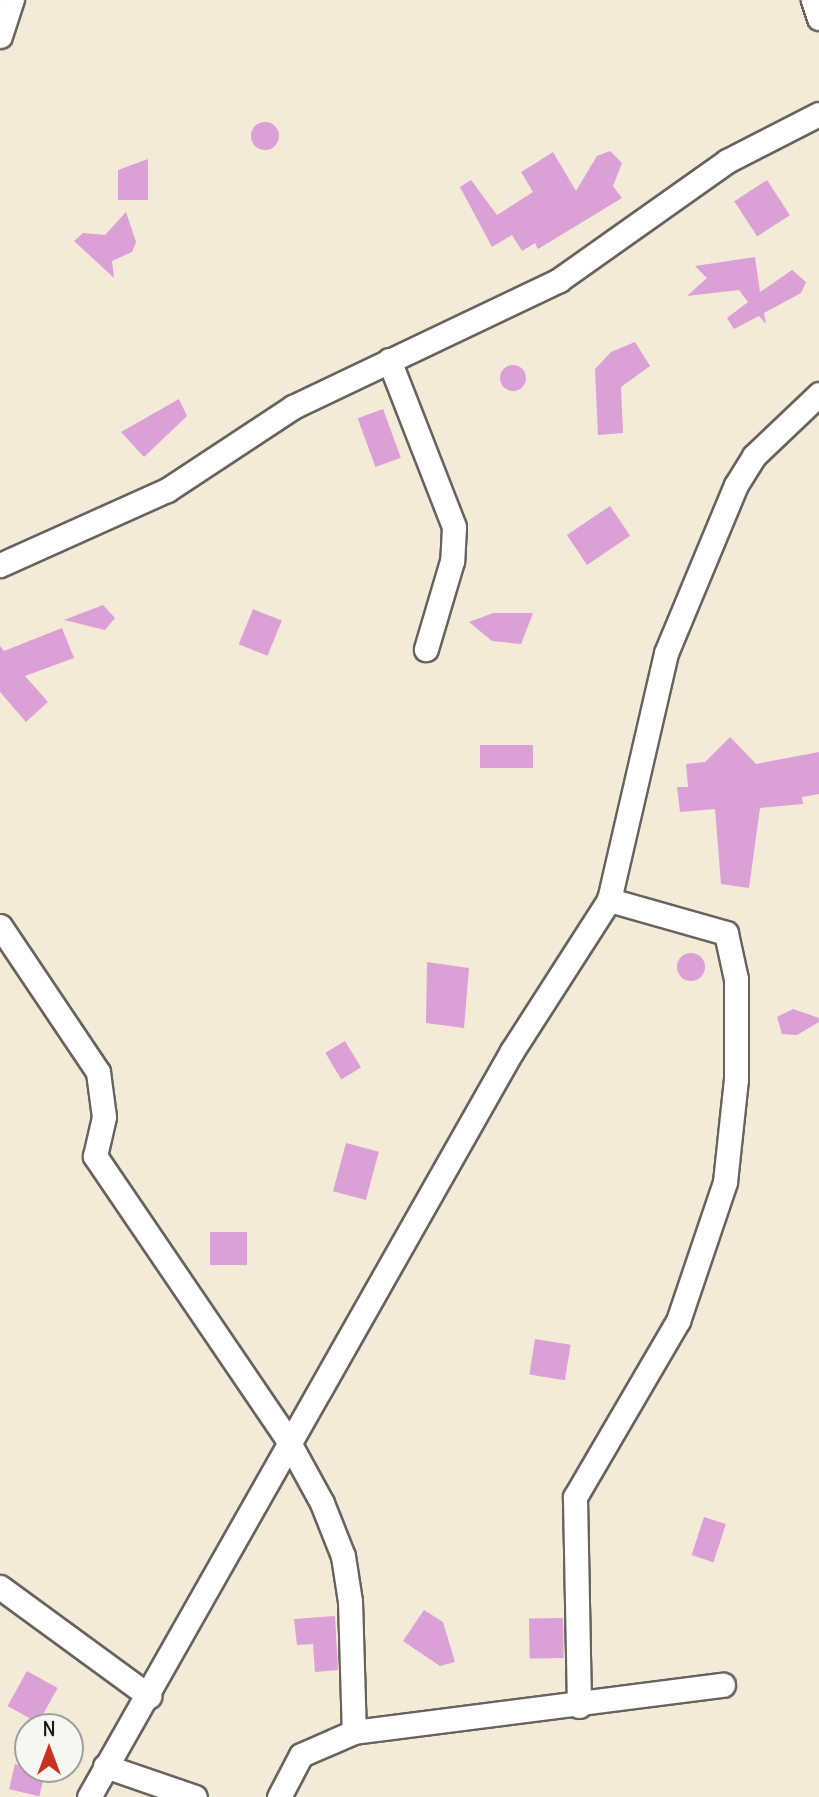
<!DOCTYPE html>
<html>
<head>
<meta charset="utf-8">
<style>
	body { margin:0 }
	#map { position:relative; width:819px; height:1797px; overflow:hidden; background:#f3ead8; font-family:Delius,sans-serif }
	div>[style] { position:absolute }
	.building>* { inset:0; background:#dba0d5; transform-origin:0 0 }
	.round { border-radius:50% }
	.roads { filter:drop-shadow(2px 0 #67645e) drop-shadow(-2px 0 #67645e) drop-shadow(0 2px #67645e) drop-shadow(0 -2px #67645e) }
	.street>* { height:23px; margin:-11.5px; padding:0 11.5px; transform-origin:11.5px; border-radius:11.5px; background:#fff }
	span { translate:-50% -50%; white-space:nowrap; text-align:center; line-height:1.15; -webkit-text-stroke:7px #f6f6f2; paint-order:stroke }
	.north { position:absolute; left:14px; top:1713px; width:70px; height:70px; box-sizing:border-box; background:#f6f6f2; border:2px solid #9f9f9c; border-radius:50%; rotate:0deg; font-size:19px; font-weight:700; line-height:28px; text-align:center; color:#1c1c1c }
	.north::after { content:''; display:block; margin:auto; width:24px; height:32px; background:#c8321e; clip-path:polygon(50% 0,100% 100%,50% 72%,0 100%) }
</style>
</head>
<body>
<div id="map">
	<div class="building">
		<i class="round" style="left:251px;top:122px;width:28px;height:28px"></i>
		<i style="clip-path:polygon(610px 151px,622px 163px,613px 186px,622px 198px,538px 249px,535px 243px,522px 251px,512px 235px,492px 247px,460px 187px,471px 180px,497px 215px,533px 192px,521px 172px,539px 161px,553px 152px,576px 191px,597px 156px)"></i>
		<i style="clip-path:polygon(148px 159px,148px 200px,118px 200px,118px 170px)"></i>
		<i style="left:767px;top:180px;width:42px;height:39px;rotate:57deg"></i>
		<i style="clip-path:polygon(126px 212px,136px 242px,132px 252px,112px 261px,114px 278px,74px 241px,83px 233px,105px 235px)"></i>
		<i style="clip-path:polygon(755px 257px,760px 292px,792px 270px,806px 282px,801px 293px,764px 313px,766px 324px,759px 316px,734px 329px,727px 318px,748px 302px,739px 290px,687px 296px,707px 278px,695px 266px)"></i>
		<i style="clip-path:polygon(635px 342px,650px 366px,621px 387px,623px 433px,598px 435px,595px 369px,611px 352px)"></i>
		<i class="round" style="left:500px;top:365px;width:26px;height:26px"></i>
		<i style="clip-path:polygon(179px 399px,187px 416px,144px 457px,121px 432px)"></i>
		<i style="left:383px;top:409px;width:52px;height:27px;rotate:70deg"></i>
		<i style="left:610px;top:506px;width:36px;height:52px;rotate:56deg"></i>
		<i style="clip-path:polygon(103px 605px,115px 618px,105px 630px,64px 620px)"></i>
		<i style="left:253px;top:609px;width:31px;height:38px;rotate:22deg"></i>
		<i style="clip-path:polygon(493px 613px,533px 613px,521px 644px,492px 641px,469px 622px)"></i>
		<i style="clip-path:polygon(62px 628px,74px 658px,25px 676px,48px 702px,26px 722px,0 692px,0 646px,4px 651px)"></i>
		<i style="clip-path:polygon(730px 737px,756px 764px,819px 752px,819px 794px,802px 797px,803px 804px,760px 808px,749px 888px,721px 884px,715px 809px,680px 812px,677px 787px,688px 787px,686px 764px,705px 762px)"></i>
		<i style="left:533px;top:745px;width:23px;height:53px;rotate:90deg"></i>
		<i class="round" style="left:677px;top:953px;width:28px;height:28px"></i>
		<i style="clip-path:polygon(427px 962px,469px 968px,464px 1028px,426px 1023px)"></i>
		<i style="clip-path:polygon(793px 1009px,819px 1018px,819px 1022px,797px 1035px,782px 1034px,777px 1017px)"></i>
		<i style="left:345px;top:1041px;width:31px;height:23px;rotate:59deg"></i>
		<i style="left:346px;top:1143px;width:34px;height:50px;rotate:15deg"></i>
		<i style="left:247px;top:1232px;width:33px;height:37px;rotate:90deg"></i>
		<i style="left:535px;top:1339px;width:36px;height:36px;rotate:9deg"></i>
		<i style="left:704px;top:1517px;width:23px;height:40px;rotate:18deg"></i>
		<i style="clip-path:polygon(424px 1610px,443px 1622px,455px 1662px,440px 1666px,403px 1641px)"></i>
		<i style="clip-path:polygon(335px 1616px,338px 1670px,315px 1672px,313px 1644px,297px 1645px,294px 1619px)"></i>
		<i style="left:563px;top:1618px;width:40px;height:34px;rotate:89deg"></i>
		<i style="left:27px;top:1671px;width:35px;height:40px;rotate:29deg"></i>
		<i style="left:15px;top:1764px;width:31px;height:26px;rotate:13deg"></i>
	</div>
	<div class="roads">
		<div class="street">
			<i style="left:813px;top:0;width:19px;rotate:72deg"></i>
			<i style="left:0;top:36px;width:38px;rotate:-72deg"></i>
			<i style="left:389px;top:360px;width:179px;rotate:68.7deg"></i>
			<i style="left:454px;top:527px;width:34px;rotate:93deg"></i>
			<i style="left:452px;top:561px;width:92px;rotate:106.5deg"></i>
			<i style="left:0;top:565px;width:183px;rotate:-24.2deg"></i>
			<i style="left:167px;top:490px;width:151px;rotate:-33.4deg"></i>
			<i style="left:293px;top:407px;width:295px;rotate:-25.5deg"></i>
			<i style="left:559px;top:280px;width:206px;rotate:-35.3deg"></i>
			<i style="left:727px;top:161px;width:103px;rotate:-27.1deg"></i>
			<i style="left:0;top:926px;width:176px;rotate:56.1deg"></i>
			<i style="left:98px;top:1072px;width:45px;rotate:82.4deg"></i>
			<i style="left:104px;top:1117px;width:40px;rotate:103deg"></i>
			<i style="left:95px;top:1156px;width:342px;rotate:55.8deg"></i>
			<i style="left:287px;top:1439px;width:73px;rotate:61.3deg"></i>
			<i style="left:322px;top:1503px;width:57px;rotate:68.4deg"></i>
			<i style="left:343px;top:1556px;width:46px;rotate:81.2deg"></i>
			<i style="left:350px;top:1601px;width:131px;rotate:88.3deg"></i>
			<i style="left:0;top:1587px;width:185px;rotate:36.2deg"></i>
			<i style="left:579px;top:1706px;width:209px;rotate:-91.1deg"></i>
			<i style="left:575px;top:1497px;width:204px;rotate:-59.7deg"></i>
			<i style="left:678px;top:1321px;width:147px;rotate:-71.3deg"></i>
			<i style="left:725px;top:1182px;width:104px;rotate:-83.9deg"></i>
			<i style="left:736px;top:1079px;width:100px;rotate:-90deg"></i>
			<i style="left:736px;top:979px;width:47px;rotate:-102.3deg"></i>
			<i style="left:726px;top:933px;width:122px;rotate:-164.2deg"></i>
			<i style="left:105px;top:1766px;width:95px;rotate:19deg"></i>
			<i style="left:89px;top:1797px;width:858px;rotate:-60.45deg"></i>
			<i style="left:512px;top:1051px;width:179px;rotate:-57.3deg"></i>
			<i style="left:609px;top:900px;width:253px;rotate:-77deg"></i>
			<i style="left:666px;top:653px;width:182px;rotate:-67.4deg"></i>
			<i style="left:736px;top:485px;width:34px;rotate:-58deg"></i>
			<i style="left:754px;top:456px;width:90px;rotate:-43.6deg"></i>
			<i style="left:279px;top:1797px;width:47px;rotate:-62.4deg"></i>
			<i style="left:301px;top:1755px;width:58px;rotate:-23.5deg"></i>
			<i style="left:354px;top:1732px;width:372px;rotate:-7.3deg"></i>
		</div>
	</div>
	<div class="north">N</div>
</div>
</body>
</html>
